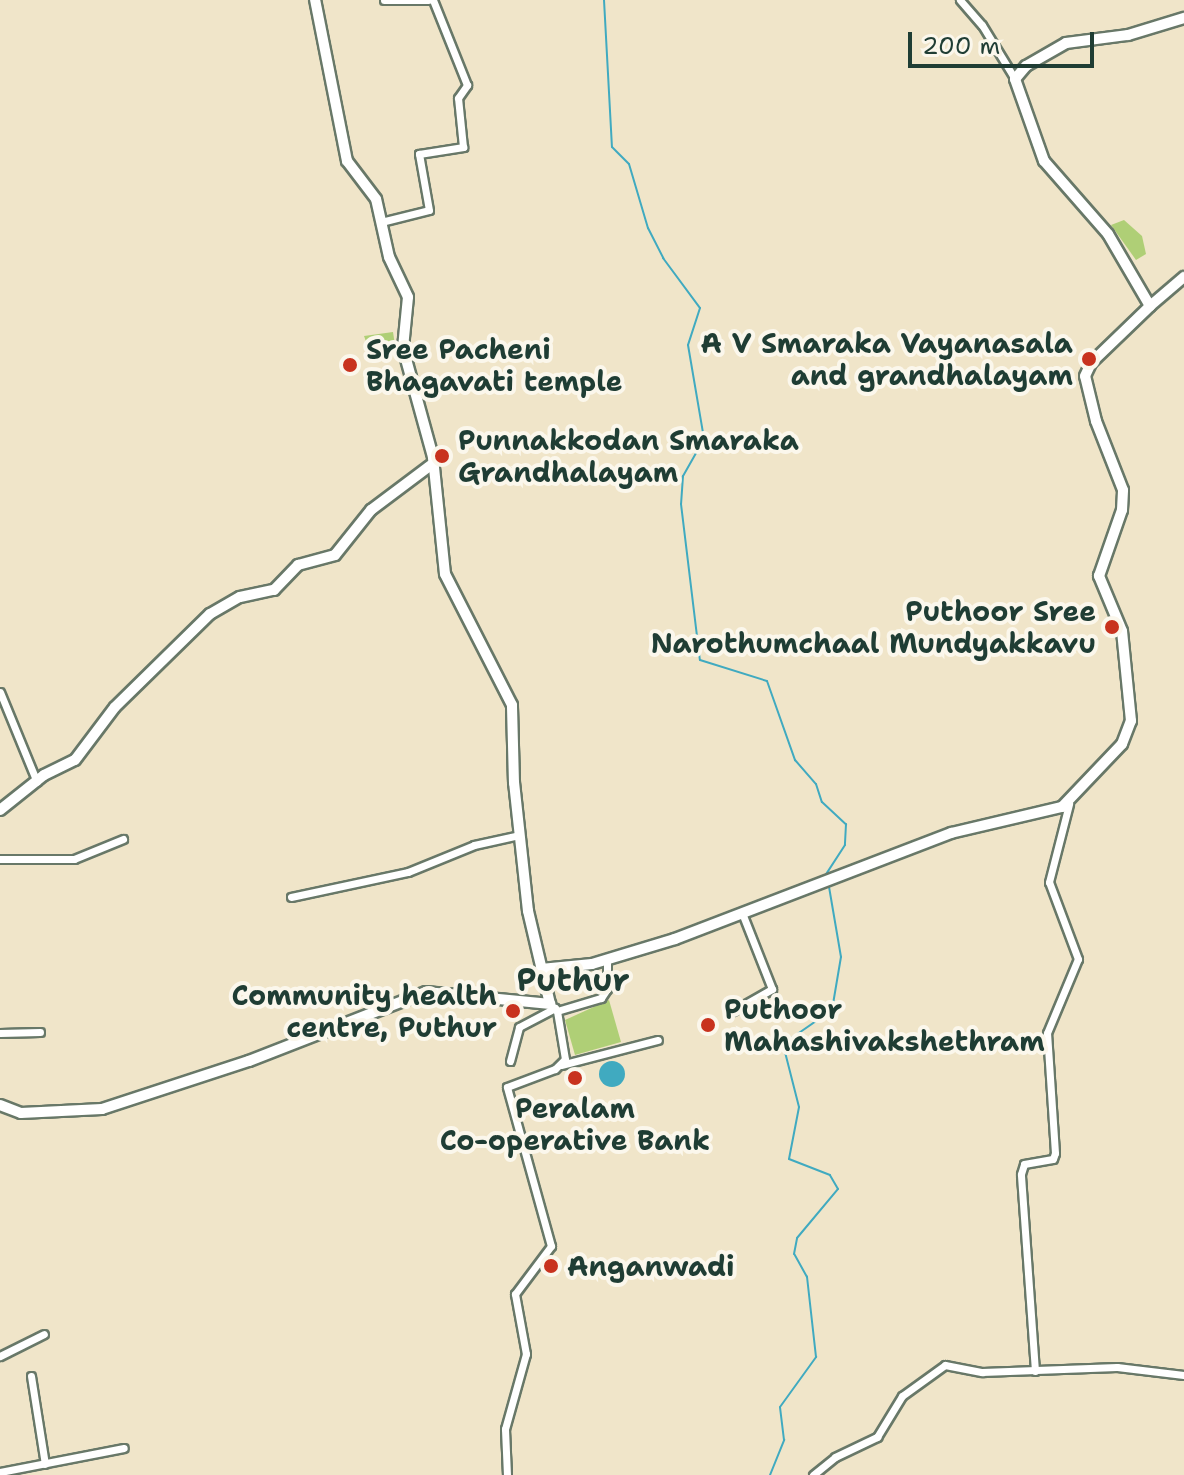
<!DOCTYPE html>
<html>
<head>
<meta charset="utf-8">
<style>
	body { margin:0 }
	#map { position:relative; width:1184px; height:1475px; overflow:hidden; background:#f0e5c9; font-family:"Shantell Sans",sans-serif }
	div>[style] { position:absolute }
	.green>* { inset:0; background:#afcf76 }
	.water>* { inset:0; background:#40aac0 }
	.round { border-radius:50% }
	.stream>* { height:2px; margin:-1px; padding:0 1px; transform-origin:1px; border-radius:1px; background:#40aac0 }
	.roads { filter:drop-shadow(2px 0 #687868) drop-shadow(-2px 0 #687868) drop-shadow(0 2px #687868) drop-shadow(0 -2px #687868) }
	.street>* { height:7px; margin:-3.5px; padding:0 3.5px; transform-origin:3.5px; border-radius:3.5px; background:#fff }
	.secondary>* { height:10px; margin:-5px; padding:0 5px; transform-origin:5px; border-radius:5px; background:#fff }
	.dots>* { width:22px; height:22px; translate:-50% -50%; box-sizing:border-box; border:4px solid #fbf7ec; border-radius:50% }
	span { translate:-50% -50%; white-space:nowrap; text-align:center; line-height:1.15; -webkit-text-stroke:8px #fbf7ec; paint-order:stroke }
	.poi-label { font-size:28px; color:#1f3d34; font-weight:700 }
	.right { translate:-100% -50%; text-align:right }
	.left { translate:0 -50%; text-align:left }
	.quarter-label { font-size:32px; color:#1f3d34; font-weight:700 }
	.scale { position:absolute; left:908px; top:32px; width:186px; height:36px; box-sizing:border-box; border:4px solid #1f3d34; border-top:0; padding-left:10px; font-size:24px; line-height:28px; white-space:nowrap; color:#1f3d34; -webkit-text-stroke:6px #fbf7ec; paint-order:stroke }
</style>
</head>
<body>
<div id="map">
	<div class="green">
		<i style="clip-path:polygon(1124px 220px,1142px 236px,1146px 254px,1136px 260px,1111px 225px)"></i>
		<i style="clip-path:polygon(393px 332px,396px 352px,373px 361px,364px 336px)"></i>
		<i style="clip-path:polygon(609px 1000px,621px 1042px,575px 1055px,565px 1020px)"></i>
	</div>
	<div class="water">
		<i class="round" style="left:599px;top:1061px;width:26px;height:26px"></i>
	</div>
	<div class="stream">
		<i style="left:604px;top:0;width:147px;rotate:86.9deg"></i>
		<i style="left:612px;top:147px;width:24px;rotate:45deg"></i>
		<i style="left:629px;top:164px;width:67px;rotate:73.5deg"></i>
		<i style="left:648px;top:228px;width:34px;rotate:63deg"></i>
		<i style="left:663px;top:258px;width:62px;rotate:53.5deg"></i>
		<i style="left:700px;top:308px;width:39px;rotate:108deg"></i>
		<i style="left:688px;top:345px;width:95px;rotate:80.3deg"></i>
		<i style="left:704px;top:439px;width:43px;rotate:119.6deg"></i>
		<i style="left:683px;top:476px;width:28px;rotate:94deg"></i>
		<i style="left:681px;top:504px;width:157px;rotate:83.1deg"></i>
		<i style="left:700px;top:660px;width:70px;rotate:17.4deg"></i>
		<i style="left:767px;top:681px;width:84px;rotate:70.5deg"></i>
		<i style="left:795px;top:760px;width:32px;rotate:49deg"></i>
		<i style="left:816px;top:784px;width:19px;rotate:72deg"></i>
		<i style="left:822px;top:802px;width:33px;rotate:43deg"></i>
		<i style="left:846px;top:824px;width:21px;rotate:93deg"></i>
		<i style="left:845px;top:845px;width:35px;rotate:123deg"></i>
		<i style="left:770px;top:1475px;width:38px;rotate:-68deg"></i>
		<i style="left:784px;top:1440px;width:33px;rotate:-97deg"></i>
		<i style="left:780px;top:1407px;width:62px;rotate:-54.2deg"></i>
		<i style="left:816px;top:1357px;width:81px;rotate:-96.4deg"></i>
		<i style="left:807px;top:1277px;width:26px;rotate:-119deg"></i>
		<i style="left:794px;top:1254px;width:16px;rotate:-79deg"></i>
		<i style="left:797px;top:1238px;width:64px;rotate:-50.1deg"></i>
		<i style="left:838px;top:1189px;width:16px;rotate:-120deg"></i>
		<i style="left:830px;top:1175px;width:44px;rotate:-158.7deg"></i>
		<i style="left:789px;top:1159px;width:53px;rotate:-79.1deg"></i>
		<i style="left:799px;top:1107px;width:65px;rotate:-104.3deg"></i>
		<i style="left:783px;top:1044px;width:60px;rotate:-34.8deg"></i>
		<i style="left:832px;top:1010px;width:54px;rotate:-80.4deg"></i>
		<i style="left:841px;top:957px;width:71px;rotate:-99.7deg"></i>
	</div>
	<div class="roads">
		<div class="street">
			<i style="left:384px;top:0;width:44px"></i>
			<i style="left:960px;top:0;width:33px;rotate:49deg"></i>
			<i style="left:982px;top:25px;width:63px;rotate:58.6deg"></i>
			<i style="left:381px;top:222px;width:49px;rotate:-14deg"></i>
			<i style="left:429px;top:210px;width:57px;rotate:-100.1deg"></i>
			<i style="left:419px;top:154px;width:45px;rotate:-9deg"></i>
			<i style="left:463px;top:147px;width:49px;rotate:-95.8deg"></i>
			<i style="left:458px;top:98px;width:16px;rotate:-55deg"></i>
			<i style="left:467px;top:85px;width:92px;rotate:-111.8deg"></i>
			<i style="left:0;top:692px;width:97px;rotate:67.7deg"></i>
			<i style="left:0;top:859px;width:74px"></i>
			<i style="left:74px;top:859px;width:53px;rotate:-22.2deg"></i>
			<i style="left:291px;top:897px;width:120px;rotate:-12.1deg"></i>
			<i style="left:408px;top:872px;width:71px;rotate:-22.2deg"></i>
			<i style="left:474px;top:845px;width:46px;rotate:-12.5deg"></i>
			<i style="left:557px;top:1011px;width:46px;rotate:-16.5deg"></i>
			<i style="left:601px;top:998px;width:11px;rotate:-56deg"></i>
			<i style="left:607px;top:989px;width:29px;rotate:-90deg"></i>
			<i style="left:733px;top:1011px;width:45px;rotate:-29.4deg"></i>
			<i style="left:772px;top:989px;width:82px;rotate:-111.5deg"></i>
			<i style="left:0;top:1033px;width:40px;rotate:-1.4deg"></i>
			<i style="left:510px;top:1061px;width:35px;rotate:-75deg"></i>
			<i style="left:519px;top:1027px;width:41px;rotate:-27.8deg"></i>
			<i style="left:561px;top:1065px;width:100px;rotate:-14.5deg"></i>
			<i style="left:0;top:1356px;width:49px;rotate:-26.6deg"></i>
			<i style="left:1035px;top:1371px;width:197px;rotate:-94.1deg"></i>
			<i style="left:1021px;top:1174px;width:10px;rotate:-73deg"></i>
			<i style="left:1024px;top:1164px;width:29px;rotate:-10deg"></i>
			<i style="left:1053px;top:1159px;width:6px;rotate:-72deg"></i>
			<i style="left:1055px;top:1153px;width:120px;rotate:-93.8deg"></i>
			<i style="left:1047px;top:1033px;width:80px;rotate:-67.3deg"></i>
			<i style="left:1078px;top:959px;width:82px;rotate:-110.6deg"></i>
			<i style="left:1049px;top:882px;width:81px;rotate:-75.6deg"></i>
			<i style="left:31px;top:1376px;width:89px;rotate:81deg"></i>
			<i style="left:0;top:1472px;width:126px;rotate:-11deg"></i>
			<i style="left:507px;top:1475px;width:46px;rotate:-92.5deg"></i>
			<i style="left:505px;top:1429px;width:78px;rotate:-74.4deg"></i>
			<i style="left:526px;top:1354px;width:61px;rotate:-100.4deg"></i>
			<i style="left:515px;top:1294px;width:60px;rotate:-53.1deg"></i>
			<i style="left:551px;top:1246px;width:165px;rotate:-105.5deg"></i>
			<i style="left:507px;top:1087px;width:51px;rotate:-20.6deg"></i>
			<i style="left:555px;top:1069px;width:14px;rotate:-45deg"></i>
			<i style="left:565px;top:1059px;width:49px;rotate:-99.5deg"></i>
			<i style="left:557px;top:1011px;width:10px;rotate:-135deg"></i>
			<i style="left:813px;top:1475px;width:28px;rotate:-39deg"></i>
			<i style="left:835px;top:1457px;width:47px;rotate:-25.5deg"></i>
			<i style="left:877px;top:1437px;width:48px;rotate:-58.6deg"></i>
			<i style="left:902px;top:1396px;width:53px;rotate:-35.8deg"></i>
			<i style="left:945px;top:1365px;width:38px;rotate:11deg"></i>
			<i style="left:982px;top:1372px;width:135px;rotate:-2.1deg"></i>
			<i style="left:1117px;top:1367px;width:67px;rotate:6.8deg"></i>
		</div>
		<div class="secondary">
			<i style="left:1150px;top:306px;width:45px;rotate:-40.5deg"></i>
			<i style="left:0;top:810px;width:56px;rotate:-38.5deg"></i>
			<i style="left:44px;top:775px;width:34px;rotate:-26deg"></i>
			<i style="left:75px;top:760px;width:66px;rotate:-53deg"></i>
			<i style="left:115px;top:707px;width:133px;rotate:-44.4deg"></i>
			<i style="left:210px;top:614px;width:34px;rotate:-30deg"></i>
			<i style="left:240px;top:597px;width:35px;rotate:-12deg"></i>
			<i style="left:274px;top:590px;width:35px;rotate:-46deg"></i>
			<i style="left:298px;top:565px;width:38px;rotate:-15deg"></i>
			<i style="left:335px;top:555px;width:58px;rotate:-51.3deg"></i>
			<i style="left:371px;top:510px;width:75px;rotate:-36.9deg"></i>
			<i style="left:541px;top:969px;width:51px;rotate:-5.6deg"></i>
			<i style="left:592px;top:964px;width:87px;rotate:-16.8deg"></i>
			<i style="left:675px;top:939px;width:296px;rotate:-21deg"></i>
			<i style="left:951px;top:833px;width:114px;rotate:-13.2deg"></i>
			<i style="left:1062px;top:807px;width:87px;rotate:-46.4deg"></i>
			<i style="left:1122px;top:744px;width:25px;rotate:-69deg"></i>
			<i style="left:1131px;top:721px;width:90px;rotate:-95.7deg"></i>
			<i style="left:1122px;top:631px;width:60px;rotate:-112.7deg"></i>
			<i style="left:1099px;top:576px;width:70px;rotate:-70.8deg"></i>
			<i style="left:1122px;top:510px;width:20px;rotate:-87deg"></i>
			<i style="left:1123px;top:490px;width:74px;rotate:-111.4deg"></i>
			<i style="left:1096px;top:421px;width:46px;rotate:-103.7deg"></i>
			<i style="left:1085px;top:376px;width:14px;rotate:-65deg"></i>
			<i style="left:1091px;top:363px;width:82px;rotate:-44deg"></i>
			<i style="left:1150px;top:306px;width:83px;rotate:-120.3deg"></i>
			<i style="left:1108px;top:234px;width:97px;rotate:-131.2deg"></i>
			<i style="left:1044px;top:161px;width:87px;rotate:-109.5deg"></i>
			<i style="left:1015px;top:79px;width:17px;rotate:-50deg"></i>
			<i style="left:1026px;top:66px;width:46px;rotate:-29.9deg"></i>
			<i style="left:1066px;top:43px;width:63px;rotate:-7.4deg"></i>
			<i style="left:1128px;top:35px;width:59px;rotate:-16.9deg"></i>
			<i style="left:0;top:1105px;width:22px;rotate:21deg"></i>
			<i style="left:21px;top:1113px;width:81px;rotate:-2.8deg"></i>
			<i style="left:102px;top:1109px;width:155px;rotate:-18.1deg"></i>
			<i style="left:249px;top:1061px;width:190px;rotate:-21.3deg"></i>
			<i style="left:426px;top:992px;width:125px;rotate:5.5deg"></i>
			<i style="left:550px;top:1004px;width:96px;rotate:-103.3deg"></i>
			<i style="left:528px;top:911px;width:129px;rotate:-96.2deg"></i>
			<i style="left:514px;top:783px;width:78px;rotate:-91.5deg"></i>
			<i style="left:512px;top:705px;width:147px;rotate:-117.1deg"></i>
			<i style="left:445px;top:574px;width:118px;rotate:-95.9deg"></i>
			<i style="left:433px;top:457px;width:113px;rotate:-105.4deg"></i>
			<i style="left:403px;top:348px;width:51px;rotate:-84.4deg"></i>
			<i style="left:408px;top:297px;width:44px;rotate:-115.4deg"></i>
			<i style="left:389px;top:257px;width:59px;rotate:-102.6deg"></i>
			<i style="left:376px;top:199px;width:48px;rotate:-127.3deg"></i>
			<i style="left:347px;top:161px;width:164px;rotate:-101.2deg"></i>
		</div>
	</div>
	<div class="dots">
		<i style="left:1089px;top:359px;background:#c8321e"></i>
		<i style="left:350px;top:365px;background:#c8321e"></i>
		<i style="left:442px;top:456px;background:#c8321e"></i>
		<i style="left:1112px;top:627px;background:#c8321e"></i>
		<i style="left:513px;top:1011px;background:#c8321e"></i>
		<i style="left:708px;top:1025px;background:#c8321e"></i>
		<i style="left:575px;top:1078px;background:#c8321e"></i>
		<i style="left:551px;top:1266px;background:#c8321e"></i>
	</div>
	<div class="poi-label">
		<span class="right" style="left:1073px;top:359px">A V Smaraka Vayanasala<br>and grandhalayam</span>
		<span class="left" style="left:366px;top:365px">Sree Pacheni<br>Bhagavati temple</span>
		<span class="left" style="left:458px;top:456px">Punnakkodan Smaraka<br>Grandhalayam</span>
		<span class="right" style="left:1096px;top:627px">Puthoor Sree<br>Narothumchaal Mundyakkavu</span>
		<span class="right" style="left:497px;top:1011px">Community health<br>centre, Puthur</span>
		<span class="left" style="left:724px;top:1025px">Puthoor<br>Mahashivakshethram</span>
		<span style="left:575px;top:1124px">Peralam<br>Co-operative Bank</span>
		<span class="left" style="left:567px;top:1266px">Anganwadi</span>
	</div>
	<div class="quarter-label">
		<span style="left:573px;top:980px">Puthur</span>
	</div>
	<div class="scale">200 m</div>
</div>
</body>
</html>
